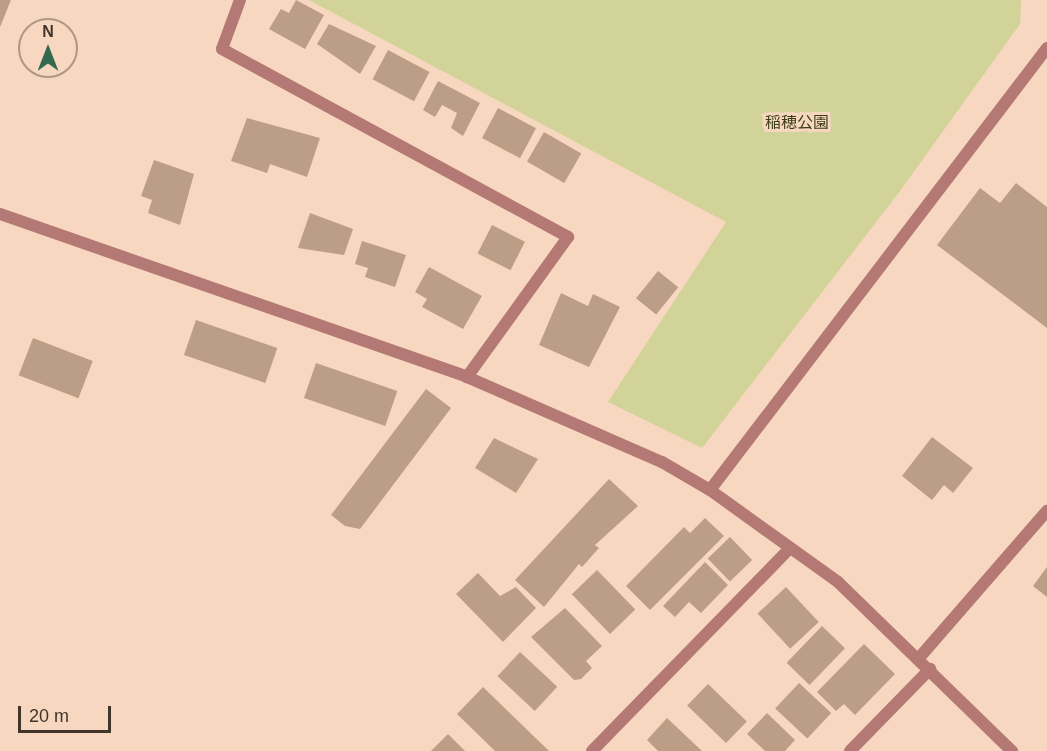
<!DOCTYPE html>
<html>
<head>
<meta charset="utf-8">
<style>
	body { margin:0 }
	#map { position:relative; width:1047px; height:751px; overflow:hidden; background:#f7d7bf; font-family:Helvetica,"Noto Sans JP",sans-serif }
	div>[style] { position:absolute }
	.green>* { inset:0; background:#d1d398 }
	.building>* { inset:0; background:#bc9e86; transform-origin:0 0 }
	.minor>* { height:12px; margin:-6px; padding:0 6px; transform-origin:6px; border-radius:6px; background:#b47974 }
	span { translate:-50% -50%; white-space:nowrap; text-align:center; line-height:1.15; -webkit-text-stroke:6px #f7d7bf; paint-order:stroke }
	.park-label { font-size:16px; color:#3d3e1a }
	.north { position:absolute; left:18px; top:18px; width:60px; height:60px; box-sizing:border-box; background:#f7d7bf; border:2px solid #ae9684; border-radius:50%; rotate:0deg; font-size:16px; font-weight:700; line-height:24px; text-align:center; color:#41352b }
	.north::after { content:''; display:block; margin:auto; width:21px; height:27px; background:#326950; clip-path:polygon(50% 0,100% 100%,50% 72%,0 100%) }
	.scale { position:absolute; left:18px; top:706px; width:93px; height:27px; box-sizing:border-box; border:3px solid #41352b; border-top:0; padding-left:8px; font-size:18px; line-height:21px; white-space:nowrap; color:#41352b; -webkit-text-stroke:4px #f7d7bf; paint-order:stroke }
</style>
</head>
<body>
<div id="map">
	<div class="green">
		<i style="clip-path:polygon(309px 0,1021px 0,1020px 24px,900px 191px,702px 448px,608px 402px,726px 222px)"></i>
	</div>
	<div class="building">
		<i style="clip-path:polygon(0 0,11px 0,0 27px)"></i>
		<i style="clip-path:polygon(296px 0,324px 15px,305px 49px,269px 29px,281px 9px,289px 13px)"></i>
		<i style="clip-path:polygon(329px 24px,376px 46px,360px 74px,317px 44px)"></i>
		<i style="left:388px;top:50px;width:47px;height:33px;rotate:28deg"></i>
		<i style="clip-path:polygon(438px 81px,480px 103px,463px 136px,451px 128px,457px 113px,442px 105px,435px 117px,423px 110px)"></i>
		<i style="left:498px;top:108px;width:43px;height:34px;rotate:28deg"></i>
		<i style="clip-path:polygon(247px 118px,320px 138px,307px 177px,270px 164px,267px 173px,231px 161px)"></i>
		<i style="left:544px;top:132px;width:43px;height:34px;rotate:30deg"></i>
		<i style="clip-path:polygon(154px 160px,194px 174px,180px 225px,148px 213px,152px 200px,141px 196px)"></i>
		<i style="clip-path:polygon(1016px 183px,1047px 207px,1047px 328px,937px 245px,980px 188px,1000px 203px)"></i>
		<i style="clip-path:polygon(310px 213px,353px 229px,344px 255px,298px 248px)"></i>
		<i style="left:492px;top:225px;width:37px;height:32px;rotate:27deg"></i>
		<i style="clip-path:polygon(362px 241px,406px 255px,395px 287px,365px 277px,368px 268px,355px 264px)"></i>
		<i style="clip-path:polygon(429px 267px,482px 296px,463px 329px,422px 307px,427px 299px,415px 292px)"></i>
		<i style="left:658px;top:271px;width:26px;height:35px;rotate:39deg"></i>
		<i style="clip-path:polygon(561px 293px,588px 306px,593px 294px,620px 307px,589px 367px,539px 345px)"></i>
		<i style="left:196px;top:320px;width:86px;height:37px;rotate:19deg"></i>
		<i style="left:33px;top:338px;width:64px;height:40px;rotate:21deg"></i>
		<i style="left:316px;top:363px;width:86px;height:37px;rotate:19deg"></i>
		<i style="clip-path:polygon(426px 389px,451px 408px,360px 529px,345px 526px,331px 515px)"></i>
		<i style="clip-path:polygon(932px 437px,973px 468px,953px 493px,944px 485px,932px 500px,902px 476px)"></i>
		<i style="clip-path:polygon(494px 438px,538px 459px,516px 493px,475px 468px)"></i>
		<i style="clip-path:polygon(609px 479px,638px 506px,595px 545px,599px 548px,582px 567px,579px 564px,544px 607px,515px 580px)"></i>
		<i style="clip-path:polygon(705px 518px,724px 536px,650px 610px,626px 586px,684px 527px,690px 533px)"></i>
		<i style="left:730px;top:537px;width:32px;height:31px;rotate:46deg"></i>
		<i style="clip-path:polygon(705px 562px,728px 585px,701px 613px,689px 602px,675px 617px,663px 606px)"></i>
		<i style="clip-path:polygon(1047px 567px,1047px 597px,1033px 586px)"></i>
		<i style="left:597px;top:570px;width:55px;height:35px;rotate:46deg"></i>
		<i style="clip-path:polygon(478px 573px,500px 596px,516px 587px,536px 608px,503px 642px,456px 594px)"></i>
		<i style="left:786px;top:587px;width:48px;height:39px;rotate:47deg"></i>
		<i style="clip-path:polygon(565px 608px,602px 646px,586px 661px,592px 668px,581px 679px,574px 680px,531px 637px)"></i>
		<i style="left:822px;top:626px;width:32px;height:51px;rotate:44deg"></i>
		<i style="clip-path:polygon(864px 644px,895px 674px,855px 715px,844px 704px,836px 711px,817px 692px)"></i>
		<i style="left:520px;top:652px;width:51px;height:33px;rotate:43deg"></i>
		<i style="left:799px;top:683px;width:44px;height:35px;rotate:43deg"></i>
		<i style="left:708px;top:684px;width:54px;height:30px;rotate:44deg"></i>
		<i style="clip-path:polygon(483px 687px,549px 751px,495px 751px,457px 714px)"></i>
		<i style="clip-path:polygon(767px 713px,795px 740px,785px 751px,765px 751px,747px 734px)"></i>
		<i style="clip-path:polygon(667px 718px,702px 751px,658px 751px,647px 740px)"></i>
		<i style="clip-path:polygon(448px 734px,465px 751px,431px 751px)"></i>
	</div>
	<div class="minor">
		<i style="left:240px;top:0;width:52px;rotate:110.2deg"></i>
		<i style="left:222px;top:49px;width:394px;rotate:28.5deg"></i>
		<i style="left:568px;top:237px;width:173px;rotate:125.8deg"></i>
		<i style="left:0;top:214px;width:495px;rotate:19.2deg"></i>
		<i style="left:467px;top:377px;width:213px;rotate:23.6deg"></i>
		<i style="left:662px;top:462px;width:56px;rotate:30.3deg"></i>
		<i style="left:710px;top:490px;width:158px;rotate:35.7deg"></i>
		<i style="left:838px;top:582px;width:243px;rotate:44.2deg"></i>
		<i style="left:710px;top:490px;width:556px;rotate:-52.68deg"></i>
		<i style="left:919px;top:658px;width:195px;rotate:-49deg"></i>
		<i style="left:592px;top:751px;width:281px;rotate:-45.7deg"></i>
		<i style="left:850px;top:751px;width:115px;rotate:-45.7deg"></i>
	</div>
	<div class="park-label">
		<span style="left:797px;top:123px">稲穂公園</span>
	</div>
	<div class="north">N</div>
	<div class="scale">20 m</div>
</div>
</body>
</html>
